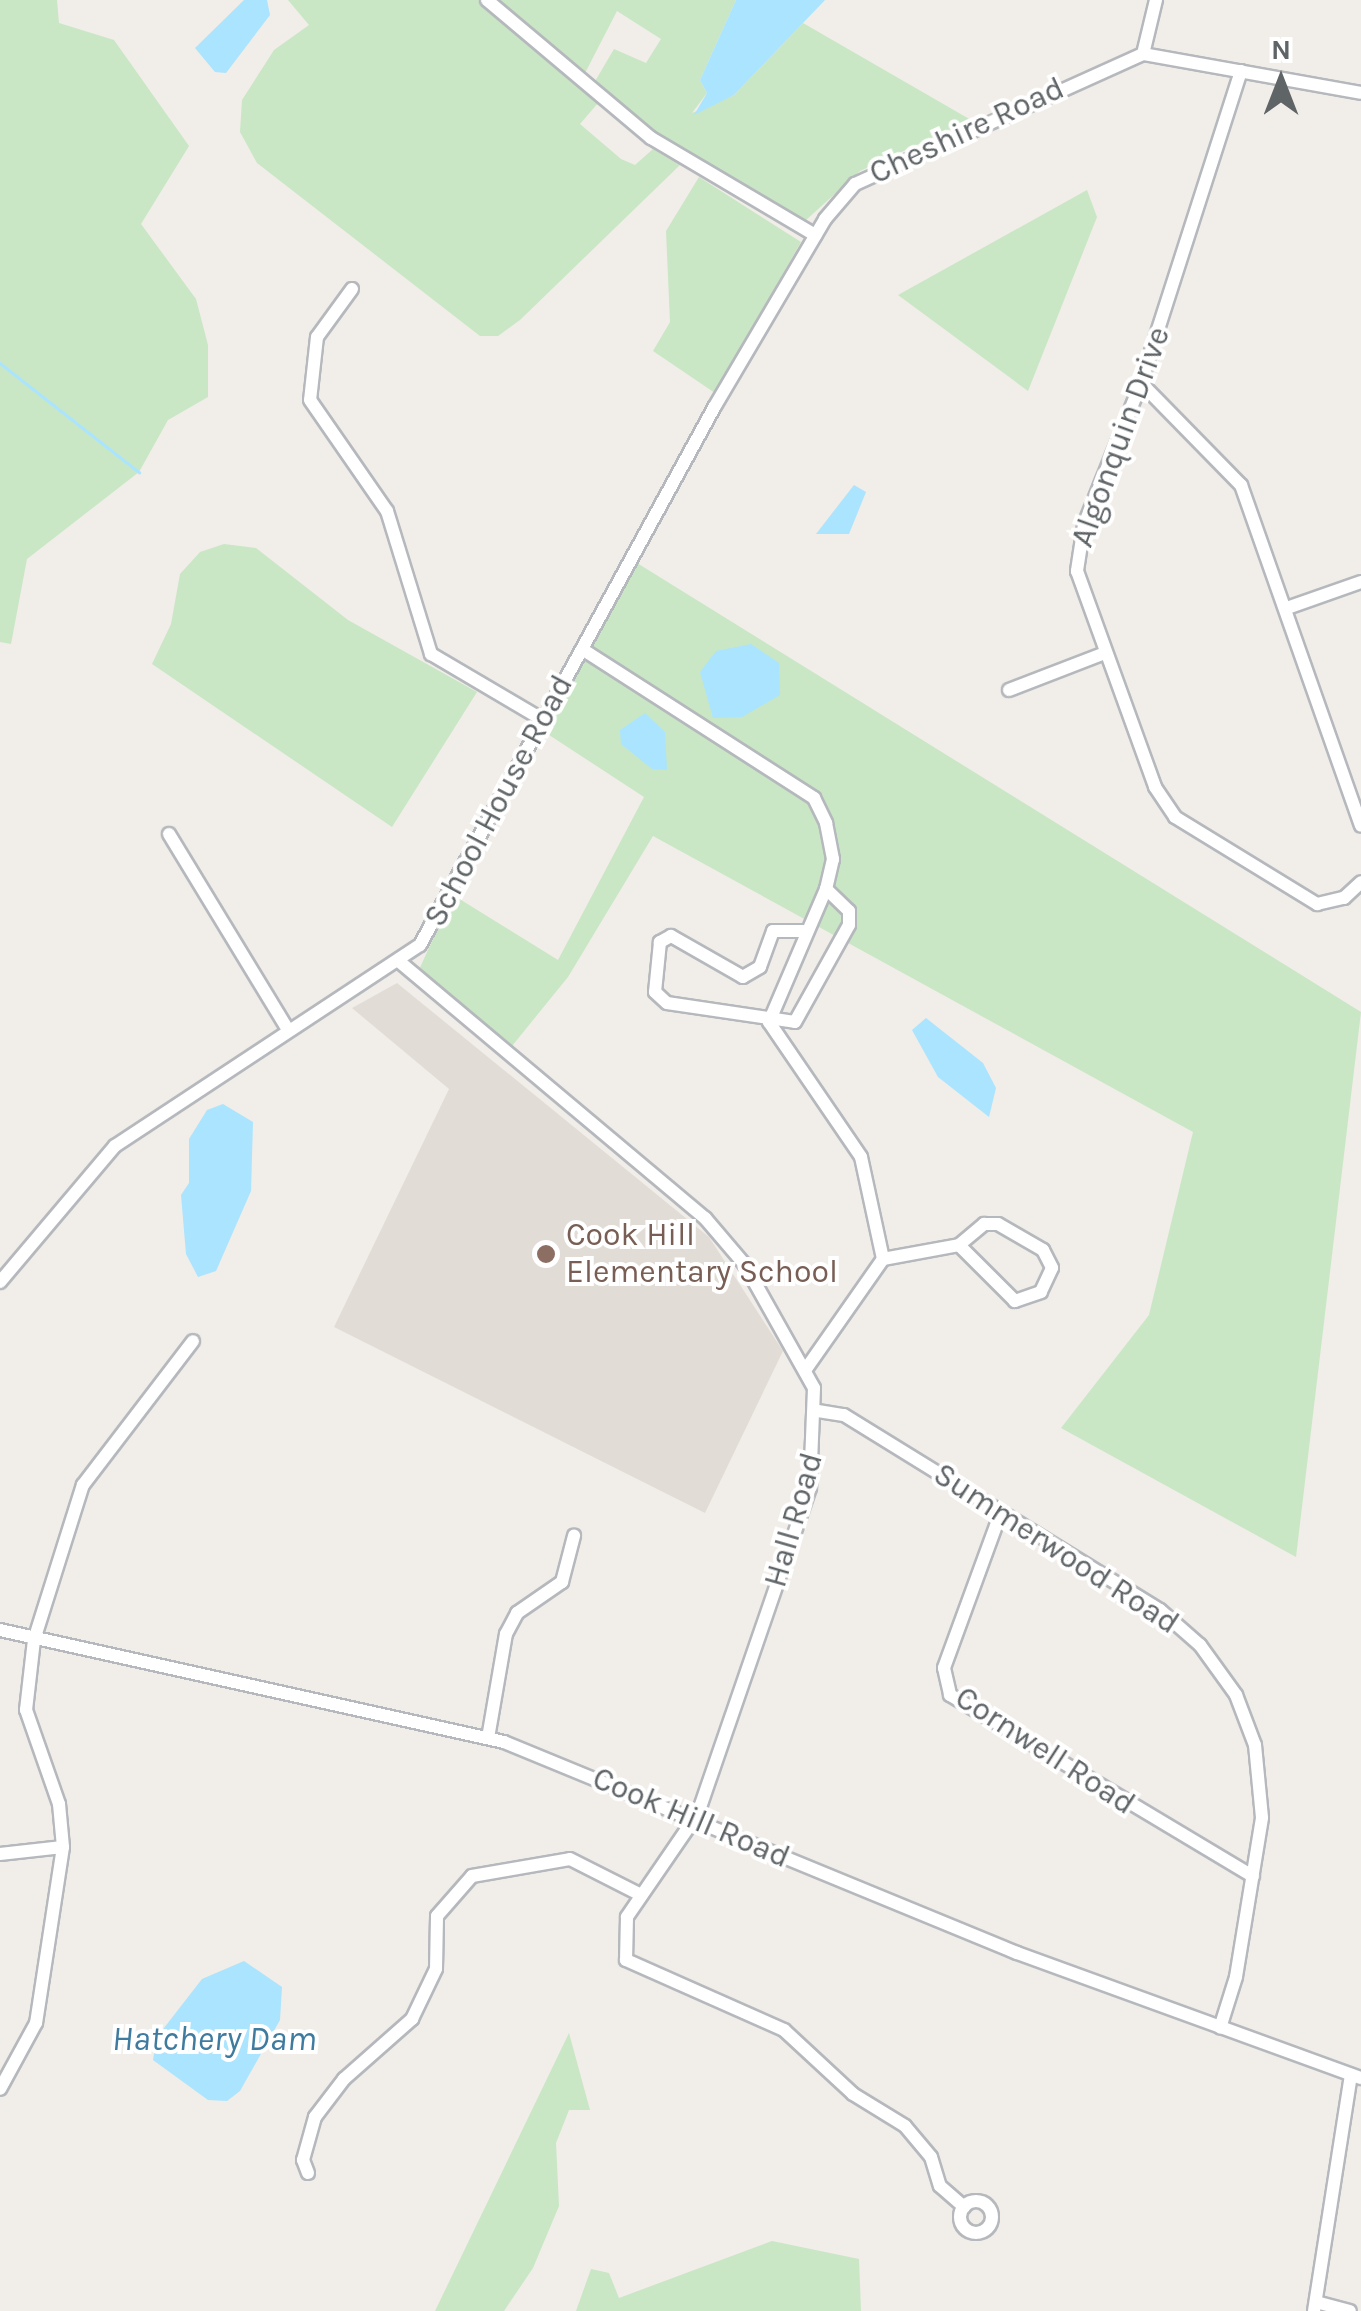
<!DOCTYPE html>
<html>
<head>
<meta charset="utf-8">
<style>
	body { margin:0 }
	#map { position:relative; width:1361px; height:2311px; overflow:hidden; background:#f1ede8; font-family:Karla,sans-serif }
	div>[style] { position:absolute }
	.education>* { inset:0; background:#e1ddd6 }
	.green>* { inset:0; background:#c9e7c5 }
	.water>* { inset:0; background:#aae4fe }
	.stream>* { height:2.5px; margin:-1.25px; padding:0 1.25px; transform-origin:1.25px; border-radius:1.25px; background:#aae4fe }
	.roads { filter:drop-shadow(2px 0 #b5b8bc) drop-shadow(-2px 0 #b5b8bc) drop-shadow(0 2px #b5b8bc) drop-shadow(0 -2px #b5b8bc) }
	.minor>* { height:12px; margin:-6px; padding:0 6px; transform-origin:6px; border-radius:6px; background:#fff }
	.minor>.ring { margin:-6px; padding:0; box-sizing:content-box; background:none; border:12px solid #fff; border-radius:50% }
	.dots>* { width:28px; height:28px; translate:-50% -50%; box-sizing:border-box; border:5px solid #fff; border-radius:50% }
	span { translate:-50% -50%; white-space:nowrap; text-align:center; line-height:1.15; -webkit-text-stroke:8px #fff; paint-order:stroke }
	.street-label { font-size:32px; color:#5f6467 }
	.education-label { font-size:32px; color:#785e54 }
	.left { translate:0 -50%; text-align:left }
	.water-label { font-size:35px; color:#3f7b9f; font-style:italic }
	.north { position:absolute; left:1231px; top:30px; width:100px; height:100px; -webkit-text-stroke:8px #fff; paint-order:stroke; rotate:0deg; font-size:28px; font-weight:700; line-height:40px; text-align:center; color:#5f6467 }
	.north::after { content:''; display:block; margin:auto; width:35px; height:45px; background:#5f6467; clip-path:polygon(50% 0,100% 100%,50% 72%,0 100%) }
</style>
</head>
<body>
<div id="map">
	<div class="education">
		<i style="clip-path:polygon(397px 983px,709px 1237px,783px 1351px,705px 1513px,334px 1327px,449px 1089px,352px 1008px)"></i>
	</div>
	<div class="green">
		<i style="clip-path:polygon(0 0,57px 0,59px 23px,114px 40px,189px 146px,141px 224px,196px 299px,208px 345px,208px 397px,168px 420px,139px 472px,27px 559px,11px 644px,0 642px)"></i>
		<i style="clip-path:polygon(288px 0,478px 0,598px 103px,580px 124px,621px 159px,635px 165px,653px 149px,680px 165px,520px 320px,498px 336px,480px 336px,257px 163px,240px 132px,242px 100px,274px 50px,309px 25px)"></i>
		<i style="clip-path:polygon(499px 0,736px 0,700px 80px,707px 93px,692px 113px,734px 95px,803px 23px,971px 120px,860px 171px,805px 221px,653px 131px,594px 83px,614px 49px,646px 63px,661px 39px,617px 11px,584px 75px)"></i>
		<i style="clip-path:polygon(699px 177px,801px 242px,715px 393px,653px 351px,670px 322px,666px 231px)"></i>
		<i style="clip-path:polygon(1087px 190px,1097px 217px,1028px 391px,898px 295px)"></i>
		<i style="clip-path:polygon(224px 544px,256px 548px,348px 620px,477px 692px,392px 827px,152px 664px,171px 624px,180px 574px,200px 552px)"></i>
		<i style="clip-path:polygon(637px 563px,1361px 1012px,1296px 1557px,1061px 1428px,1149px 1315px,1193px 1132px,653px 836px,568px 977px,512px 1046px,418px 972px,453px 895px,558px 960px,644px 797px,543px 731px)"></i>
		<i style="clip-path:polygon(569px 2033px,590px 2110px,569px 2110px,556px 2143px,559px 2206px,533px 2268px,504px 2311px,435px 2311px)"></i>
		<i style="clip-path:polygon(772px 2241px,859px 2259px,861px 2311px,576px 2311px,591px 2269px,609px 2273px,619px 2298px)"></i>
	</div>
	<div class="water">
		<i style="clip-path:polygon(244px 0,267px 0,270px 15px,226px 73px,215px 72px,195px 48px)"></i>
		<i style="clip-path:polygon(736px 0,825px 0,734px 95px,694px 115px,707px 93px,700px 80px)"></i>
		<i style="clip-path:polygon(854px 485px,866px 492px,849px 534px,816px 534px)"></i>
		<i style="clip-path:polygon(751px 644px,779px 663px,780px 695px,742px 717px,713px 718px,700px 672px,716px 651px)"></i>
		<i style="clip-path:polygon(645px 713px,665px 732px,667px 770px,652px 769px,621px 744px,620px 730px)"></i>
		<i style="clip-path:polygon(926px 1018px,983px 1063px,996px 1088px,989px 1117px,938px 1077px,912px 1030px)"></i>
		<i style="clip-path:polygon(223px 1104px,253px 1122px,251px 1191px,216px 1271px,198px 1277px,186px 1254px,181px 1195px,189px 1183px,189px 1139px,207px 1110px)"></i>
		<i style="clip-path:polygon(244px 1961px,282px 1987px,280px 2020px,240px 2091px,227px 2101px,208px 2100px,153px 2060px,157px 2037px,202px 1979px)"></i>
	</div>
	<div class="stream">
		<i style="left:0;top:363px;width:177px;rotate:38.1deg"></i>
	</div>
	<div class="roads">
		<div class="minor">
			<i style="left:487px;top:0;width:214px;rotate:40.1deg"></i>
			<i style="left:651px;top:138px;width:191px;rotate:30.6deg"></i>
			<i style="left:1143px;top:54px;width:56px;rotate:-76.5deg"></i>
			<i style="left:1241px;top:71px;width:328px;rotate:107.8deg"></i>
			<i style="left:1141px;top:383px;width:153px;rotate:111.9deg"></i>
			<i style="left:1084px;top:525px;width:47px;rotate:98.7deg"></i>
			<i style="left:1077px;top:571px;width:230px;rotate:70.1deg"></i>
			<i style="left:1155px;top:787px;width:36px;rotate:56deg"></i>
			<i style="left:1175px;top:817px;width:167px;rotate:31.5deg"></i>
			<i style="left:1317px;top:904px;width:28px;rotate:-13deg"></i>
			<i style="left:1344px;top:898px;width:23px;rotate:-43deg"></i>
			<i style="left:352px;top:289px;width:59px;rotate:126.1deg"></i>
			<i style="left:317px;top:337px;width:63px;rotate:96.3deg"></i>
			<i style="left:310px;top:400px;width:135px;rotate:55.3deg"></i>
			<i style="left:387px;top:511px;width:150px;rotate:72.9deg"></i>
			<i style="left:431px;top:654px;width:130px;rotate:30.5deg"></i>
			<i style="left:1141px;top:383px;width:143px;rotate:45.6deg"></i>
			<i style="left:1241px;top:485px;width:361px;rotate:70.6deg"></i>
			<i style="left:1287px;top:608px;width:78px;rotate:-19.4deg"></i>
			<i style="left:582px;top:649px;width:276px;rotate:32.7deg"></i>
			<i style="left:814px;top:798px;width:28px;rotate:64deg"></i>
			<i style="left:826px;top:823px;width:37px;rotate:79deg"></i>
			<i style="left:833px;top:859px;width:31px;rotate:103deg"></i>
			<i style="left:826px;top:889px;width:145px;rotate:113.2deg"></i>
			<i style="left:769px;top:1022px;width:163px;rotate:55.7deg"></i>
			<i style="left:861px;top:1157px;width:104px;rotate:77.8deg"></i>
			<i style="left:883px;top:1259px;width:134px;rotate:125deg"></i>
			<i style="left:1009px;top:690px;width:103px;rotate:-21.1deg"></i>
			<i style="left:169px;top:834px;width:229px;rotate:58.7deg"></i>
			<i style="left:803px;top:931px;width:30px;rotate:180deg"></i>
			<i style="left:773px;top:931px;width:38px;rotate:110deg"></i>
			<i style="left:760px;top:967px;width:20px;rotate:150deg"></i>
			<i style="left:743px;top:977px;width:83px;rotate:-150.3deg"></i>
			<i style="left:671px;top:936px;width:13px;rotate:151deg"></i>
			<i style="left:660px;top:942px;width:50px;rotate:95.7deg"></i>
			<i style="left:655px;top:992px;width:16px;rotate:43deg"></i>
			<i style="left:667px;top:1003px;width:129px;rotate:8.4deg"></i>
			<i style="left:795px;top:1022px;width:111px;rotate:-60.9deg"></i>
			<i style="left:849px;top:925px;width:14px;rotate:-90deg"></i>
			<i style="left:849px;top:911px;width:32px;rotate:-136deg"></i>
			<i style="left:401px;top:963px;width:397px;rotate:40deg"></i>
			<i style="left:705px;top:1218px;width:62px;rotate:49.6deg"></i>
			<i style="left:745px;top:1265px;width:141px;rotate:60.7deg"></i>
			<i style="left:814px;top:1388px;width:100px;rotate:92.3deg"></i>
			<i style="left:810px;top:1488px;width:350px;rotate:109deg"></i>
			<i style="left:883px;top:1259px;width:77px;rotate:-10.4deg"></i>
			<i style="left:959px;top:1245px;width:33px;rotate:-40deg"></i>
			<i style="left:984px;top:1224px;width:14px"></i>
			<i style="left:998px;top:1224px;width:52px;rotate:30deg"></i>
			<i style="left:1043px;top:1250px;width:20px;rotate:63deg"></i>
			<i style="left:1052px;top:1268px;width:26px;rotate:115deg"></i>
			<i style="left:1041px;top:1292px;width:28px;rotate:161deg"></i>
			<i style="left:1015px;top:1301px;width:79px;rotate:-135deg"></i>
			<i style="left:0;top:1282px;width:178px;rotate:-49.8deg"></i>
			<i style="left:115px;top:1146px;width:365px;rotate:-33.4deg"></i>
			<i style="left:420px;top:945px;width:614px;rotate:-61.31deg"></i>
			<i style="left:715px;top:406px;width:217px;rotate:-59.5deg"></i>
			<i style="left:825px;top:219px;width:46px;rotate:-49.4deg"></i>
			<i style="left:855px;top:184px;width:316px;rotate:-24.3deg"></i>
			<i style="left:1143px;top:54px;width:221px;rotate:10.1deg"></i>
			<i style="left:818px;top:1411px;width:26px;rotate:9deg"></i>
			<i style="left:844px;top:1415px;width:371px;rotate:31.7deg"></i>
			<i style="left:1160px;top:1610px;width:53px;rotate:41.2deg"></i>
			<i style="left:1200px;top:1645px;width:62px;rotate:54.2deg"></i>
			<i style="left:1236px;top:1695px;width:53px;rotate:69.2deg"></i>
			<i style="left:1255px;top:1745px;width:73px;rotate:84.5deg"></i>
			<i style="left:1262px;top:1818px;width:161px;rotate:99.3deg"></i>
			<i style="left:1236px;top:1977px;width:53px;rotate:107.4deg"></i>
			<i style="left:1001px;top:1512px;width:166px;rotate:110.1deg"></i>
			<i style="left:944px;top:1668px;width:28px;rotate:77deg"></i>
			<i style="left:950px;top:1695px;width:353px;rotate:30.9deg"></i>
			<i style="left:0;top:1630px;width:516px;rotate:12.53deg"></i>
			<i style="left:504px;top:1742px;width:555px;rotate:22.36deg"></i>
			<i style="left:1017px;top:1953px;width:366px;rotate:20deg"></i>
			<i style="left:488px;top:1738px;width:106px;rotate:-80.2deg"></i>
			<i style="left:506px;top:1634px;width:24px;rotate:-62deg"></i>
			<i style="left:517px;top:1613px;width:55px;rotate:-34.6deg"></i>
			<i style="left:562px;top:1582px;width:48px;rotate:-75.4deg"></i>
			<i style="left:694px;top:1819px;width:119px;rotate:124.4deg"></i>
			<i style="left:627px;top:1917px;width:43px;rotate:91.3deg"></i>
			<i style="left:626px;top:1960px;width:173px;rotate:23.9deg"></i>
			<i style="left:784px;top:2030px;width:94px;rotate:42.8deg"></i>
			<i style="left:853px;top:2094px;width:61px;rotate:31.6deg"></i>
			<i style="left:905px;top:2126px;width:40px;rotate:50deg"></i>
			<i style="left:931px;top:2157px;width:30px;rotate:73deg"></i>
			<i style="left:940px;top:2186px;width:32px;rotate:41deg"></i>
			<i style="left:63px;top:1847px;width:43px;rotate:-95.3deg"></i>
			<i style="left:59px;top:1804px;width:100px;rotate:-109.3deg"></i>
			<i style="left:26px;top:1710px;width:70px;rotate:-83.5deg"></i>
			<i style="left:34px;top:1640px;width:163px;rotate:-72.5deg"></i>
			<i style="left:83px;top:1485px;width:181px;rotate:-52.6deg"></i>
			<i style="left:0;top:1854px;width:63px;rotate:-6.3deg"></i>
			<i style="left:63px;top:1847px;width:178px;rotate:98.7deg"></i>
			<i style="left:36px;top:2023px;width:75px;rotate:118.6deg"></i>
			<i style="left:308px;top:2173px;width:14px;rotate:-111deg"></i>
			<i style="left:303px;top:2160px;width:45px;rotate:-74.4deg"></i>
			<i style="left:315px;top:2117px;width:48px;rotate:-52.7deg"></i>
			<i style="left:344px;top:2079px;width:91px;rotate:-41.4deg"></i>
			<i style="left:412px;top:2019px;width:55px;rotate:-64.4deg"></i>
			<i style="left:436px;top:1969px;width:53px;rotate:-88.9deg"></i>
			<i style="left:437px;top:1916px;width:53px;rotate:-48.8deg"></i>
			<i style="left:472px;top:1876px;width:99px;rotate:-9.8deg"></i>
			<i style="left:570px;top:1859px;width:80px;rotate:26.9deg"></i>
			<i class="ring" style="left:960px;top:2201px;width:20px;height:20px"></i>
			<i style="left:1316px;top:2302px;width:35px;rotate:15deg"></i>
			<i style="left:1314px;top:2311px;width:239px;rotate:-81.1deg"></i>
		</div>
	</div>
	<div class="dots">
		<i style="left:546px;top:1254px;background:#8d6e63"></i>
	</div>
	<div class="street-label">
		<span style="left:967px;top:131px;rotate:-25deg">Cheshire Road</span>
		<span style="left:1121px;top:437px;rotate:-70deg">Algonquin Drive</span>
		<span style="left:499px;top:801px;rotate:-62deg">School House Road</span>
		<span style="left:794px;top:1520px;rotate:-74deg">Hall Road</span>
		<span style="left:1056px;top:1549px;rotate:33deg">Summerwood Road</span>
		<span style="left:1045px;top:1751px;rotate:33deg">Cornwell Road</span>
		<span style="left:691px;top:1818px;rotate:23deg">Cook Hill Road</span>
	</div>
	<div class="education-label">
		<span class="left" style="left:566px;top:1254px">Cook Hill<br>Elementary School</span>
	</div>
	<div class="water-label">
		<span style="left:214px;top:2039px">Hatchery Dam</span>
	</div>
	<div class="north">N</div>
</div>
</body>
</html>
